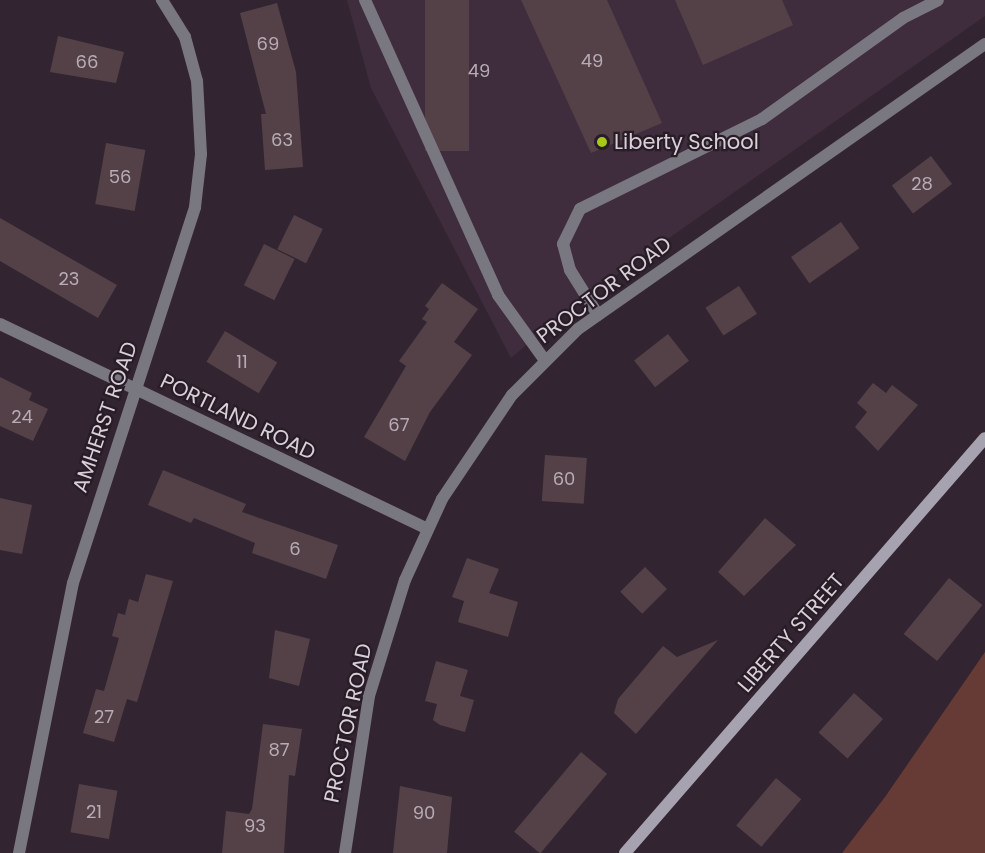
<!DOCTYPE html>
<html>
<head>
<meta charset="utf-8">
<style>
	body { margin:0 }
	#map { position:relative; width:985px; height:853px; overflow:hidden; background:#322531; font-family:Poppins,sans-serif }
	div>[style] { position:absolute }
	.built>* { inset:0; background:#3f2d3e }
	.green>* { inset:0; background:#673b35 }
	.building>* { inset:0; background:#544147; transform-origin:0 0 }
	.service>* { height:12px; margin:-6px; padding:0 6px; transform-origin:6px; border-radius:6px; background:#79777f }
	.minor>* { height:12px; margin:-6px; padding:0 6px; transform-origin:6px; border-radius:6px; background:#79777f }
	.secondary>* { height:12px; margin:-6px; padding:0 6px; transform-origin:6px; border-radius:6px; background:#a6a2af }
	.dots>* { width:16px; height:16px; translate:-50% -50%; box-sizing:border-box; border:3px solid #281c27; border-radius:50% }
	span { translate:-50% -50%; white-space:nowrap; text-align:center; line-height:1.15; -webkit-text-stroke:4.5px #281c27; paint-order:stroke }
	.number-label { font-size:18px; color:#b7acb4 }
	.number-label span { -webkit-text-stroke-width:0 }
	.poi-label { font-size:21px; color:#d8d0d8 }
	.left { translate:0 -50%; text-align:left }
	.street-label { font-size:21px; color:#d8d0d8 }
</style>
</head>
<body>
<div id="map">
	<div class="built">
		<i style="clip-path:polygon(347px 0,985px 0,985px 16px,571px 307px,511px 358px,371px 88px)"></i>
	</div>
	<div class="green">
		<i style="clip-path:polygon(985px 652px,985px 853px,842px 853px,885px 797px)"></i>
	</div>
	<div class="building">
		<i style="left:425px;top:0;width:44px;height:151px"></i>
		<i style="clip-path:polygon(521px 0,607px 0,662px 123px,591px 153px)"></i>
		<i style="clip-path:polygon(675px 0,782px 0,793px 25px,703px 65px)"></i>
		<i style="clip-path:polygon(277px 3px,296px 72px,303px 167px,265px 170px,261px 114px,266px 114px,240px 13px)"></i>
		<i style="clip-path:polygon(58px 36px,124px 52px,116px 83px,50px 72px)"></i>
		<i style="left:106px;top:143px;width:40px;height:62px;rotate:10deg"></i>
		<i style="left:931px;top:156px;width:35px;height:49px;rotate:53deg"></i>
		<i style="left:294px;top:215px;width:32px;height:38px;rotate:26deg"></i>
		<i style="clip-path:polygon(0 218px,117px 285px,98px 318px,0 261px)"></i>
		<i style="left:841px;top:222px;width:32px;height:61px;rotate:55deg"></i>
		<i style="left:264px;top:244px;width:34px;height:46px;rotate:26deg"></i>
		<i style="clip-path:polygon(442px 283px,478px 309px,454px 342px,472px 355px,430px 412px,405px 461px,364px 437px,406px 366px,399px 361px,427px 322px,422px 319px,429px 309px,425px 306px)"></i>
		<i style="left:739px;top:286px;width:33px;height:40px;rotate:57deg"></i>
		<i style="left:225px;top:331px;width:61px;height:36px;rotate:31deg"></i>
		<i style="left:668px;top:334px;width:34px;height:43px;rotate:52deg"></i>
		<i style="clip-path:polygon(0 377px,32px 393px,29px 400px,48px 409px,33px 441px,0 426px)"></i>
		<i style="clip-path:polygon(873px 383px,886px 393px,892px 385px,918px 405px,878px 451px,855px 427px,867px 412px,857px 403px)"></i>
		<i style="left:545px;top:455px;width:42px;height:46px;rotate:4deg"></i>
		<i style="clip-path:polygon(163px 470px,246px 504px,242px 512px,338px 545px,326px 579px,252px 553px,255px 543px,194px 518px,191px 523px,148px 505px)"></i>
		<i style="clip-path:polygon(0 498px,32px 505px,22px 554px,0 550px)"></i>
		<i style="clip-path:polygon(765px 518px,796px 545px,744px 596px,718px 572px)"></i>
		<i style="clip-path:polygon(467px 558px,499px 569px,489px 593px,518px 602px,508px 637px,458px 622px,464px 601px,452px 597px)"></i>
		<i style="left:645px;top:567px;width:31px;height:35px;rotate:45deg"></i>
		<i style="clip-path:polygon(146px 574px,173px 581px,137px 702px,127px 699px,114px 742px,83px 733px,96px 689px,104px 691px,119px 638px,112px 636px,118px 613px,125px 615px,129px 599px,138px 602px)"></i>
		<i style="left:949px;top:578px;width:43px;height:72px;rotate:39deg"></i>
		<i style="clip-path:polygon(275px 630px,310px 639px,299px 686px,269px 678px)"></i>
		<i style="clip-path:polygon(718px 640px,636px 734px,614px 713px,618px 699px,663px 646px,677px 657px)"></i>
		<i style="clip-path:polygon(436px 661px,468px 670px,460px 696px,474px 700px,465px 732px,440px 725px,433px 720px,437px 704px,425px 701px)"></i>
		<i style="left:854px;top:693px;width:39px;height:53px;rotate:42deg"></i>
		<i style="clip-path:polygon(263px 724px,302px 729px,295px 776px,289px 775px,284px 853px,222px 853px,226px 811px,249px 814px,252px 809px)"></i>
		<i style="left:581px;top:752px;width:34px;height:104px;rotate:40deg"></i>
		<i style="left:776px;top:778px;width:33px;height:62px;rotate:40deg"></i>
		<i style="left:79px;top:784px;width:39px;height:49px;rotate:10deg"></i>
		<i style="clip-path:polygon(400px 786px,452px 797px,447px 853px,393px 853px)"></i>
	</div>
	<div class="service">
		<i style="left:365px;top:0;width:324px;rotate:65.7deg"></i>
		<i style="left:498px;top:295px;width:79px;rotate:54.3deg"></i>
		<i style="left:598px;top:315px;width:53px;rotate:-121.9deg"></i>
		<i style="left:570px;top:270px;width:27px;rotate:-105deg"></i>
		<i style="left:563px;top:244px;width:39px;rotate:-64deg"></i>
		<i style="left:580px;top:209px;width:203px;rotate:-26.3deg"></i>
		<i style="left:762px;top:119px;width:173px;rotate:-35.6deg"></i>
		<i style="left:903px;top:18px;width:39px;rotate:-27deg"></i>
	</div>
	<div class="minor">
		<i style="left:0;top:324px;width:474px;rotate:25.6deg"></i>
		<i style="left:19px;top:853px;width:275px;rotate:-78.7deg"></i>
		<i style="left:73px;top:583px;width:395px;rotate:-72deg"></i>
		<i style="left:195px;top:207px;width:53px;rotate:-83.5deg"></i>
		<i style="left:201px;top:154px;width:73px;rotate:-93.1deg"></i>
		<i style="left:197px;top:81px;width:46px;rotate:-105.3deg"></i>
		<i style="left:185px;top:37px;width:44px;rotate:-121.9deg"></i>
		<i style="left:345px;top:853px;width:159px;rotate:-81.3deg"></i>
		<i style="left:369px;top:696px;width:121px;rotate:-72.8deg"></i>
		<i style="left:405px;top:580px;width:89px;rotate:-65.4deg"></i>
		<i style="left:442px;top:499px;width:125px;rotate:-56.1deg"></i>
		<i style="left:512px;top:395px;width:93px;rotate:-45deg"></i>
		<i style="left:578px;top:329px;width:497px;rotate:-35deg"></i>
	</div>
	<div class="secondary">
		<i style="left:625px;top:853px;width:549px;rotate:-49.06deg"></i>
	</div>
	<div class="dots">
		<i style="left:602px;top:142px;background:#a8c71b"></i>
	</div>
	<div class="number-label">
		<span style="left:268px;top:44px">69</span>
		<span style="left:592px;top:61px">49</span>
		<span style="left:87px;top:62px">66</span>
		<span style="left:479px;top:71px">49</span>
		<span style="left:282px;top:140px">63</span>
		<span style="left:120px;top:177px">56</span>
		<span style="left:922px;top:184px">28</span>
		<span style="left:69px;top:279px">23</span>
		<span style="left:242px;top:362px">11</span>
		<span style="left:22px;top:417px">24</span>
		<span style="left:399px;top:425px">67</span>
		<span style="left:564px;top:479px">60</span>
		<span style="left:295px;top:549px">6</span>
		<span style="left:104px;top:717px">27</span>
		<span style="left:279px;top:750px">87</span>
		<span style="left:94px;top:812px">21</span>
		<span style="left:424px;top:813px">90</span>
		<span style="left:255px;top:826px">93</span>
	</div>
	<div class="poi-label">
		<span class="left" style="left:614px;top:142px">Liberty School</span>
	</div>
	<div class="street-label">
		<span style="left:604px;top:290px;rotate:-37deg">PROCTOR ROAD</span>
		<span style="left:105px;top:417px;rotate:-71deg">AMHERST ROAD</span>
		<span style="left:238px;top:417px;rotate:26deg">PORTLAND ROAD</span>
		<span style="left:791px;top:633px;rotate:-49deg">LIBERTY STREET</span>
		<span style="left:348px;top:723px;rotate:-78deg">PROCTOR ROAD</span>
	</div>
</div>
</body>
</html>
